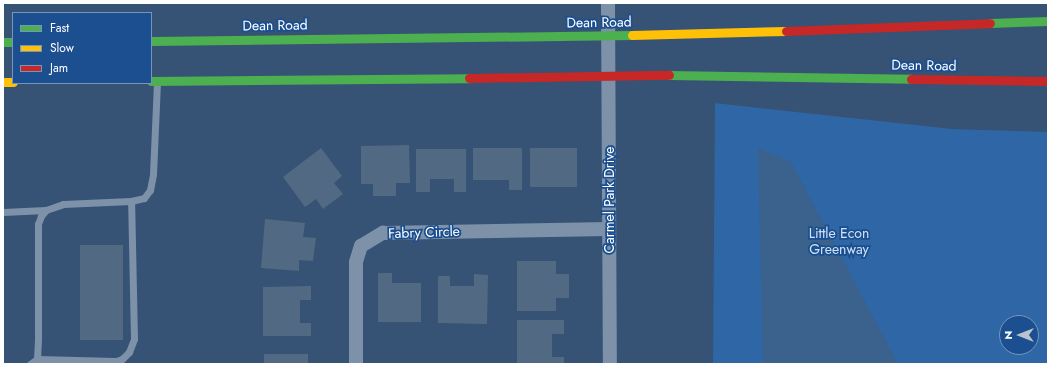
<!DOCTYPE html>
<html>
<head>
<meta charset="utf-8">
<style>
	body { margin:0 }
	#map { position:relative; width:1051px; height:367px; overflow:hidden; background:#365274; font-family:Jost,sans-serif }
	div>[style] { position:absolute }
	.green>* { inset:0; background:#2f66a5 }
	.water>* { inset:0; background:#3b618d }
	.building>* { inset:0; background:#526984; transform-origin:0 0 }
	.lane>* { height:7px; margin:-3.5px; padding:0 3.5px; transform-origin:3.5px; border-radius:3.5px; background:#7d92a8 }
	.street>* { height:14px; margin:-7px; padding:0 7px; transform-origin:7px; border-radius:7px; background:#7d92a8 }
	.fast>* { height:9px; margin:-4.5px; padding:0 4.5px; transform-origin:4.5px; border-radius:4.5px; background:#4caf50 }
	.slow>* { height:9px; margin:-4.5px; padding:0 4.5px; transform-origin:4.5px; border-radius:4.5px; background:#ffc107 }
	.jam>* { height:9px; margin:-4.5px; padding:0 4.5px; transform-origin:4.5px; border-radius:4.5px; background:#c62828 }
	span { translate:-50% -50%; white-space:nowrap; text-align:center; line-height:1.15; -webkit-text-stroke:3.5px #1b4f8f; paint-order:stroke }
	.street-label { font-size:14px; color:#fff }
	.park-label { font-size:14px; color:#cfe3fa }
	.frame { position:absolute; inset:0; border:4px solid #fff; pointer-events:none }
	.legend { position:absolute; left:12px; top:12px; width:140px; height:72px; box-sizing:border-box; background:#1b4f8f; border:1px solid #7695bc; margin:0; padding:5px 7px; list-style:none; font-size:12px; color:#fff }
	.legend li { display:flex; align-items:center; gap:8px; height:20px }
	.legend b { width:20px; border:1px solid #7695bc }
	.north { position:absolute; left:999px; top:315px; width:40px; height:40px; box-sizing:border-box; background:#1b4f8f; border:1px solid #7695bc; border-radius:50%; rotate:270deg; font-size:11px; font-weight:700; line-height:16px; text-align:center; color:#fff }
	.north::after { content:''; display:block; margin:auto; width:14px; height:18px; background:#b9c2ce; clip-path:polygon(50% 0,100% 100%,50% 72%,0 100%) }
</style>
</head>
<body>
<div id="map">
	<div class="green">
		<i style="clip-path:polygon(evenodd,715px 103px,952px 129px,1048px 132px,1048px 364px,713px 364px,715px 103px,1007px 323px,1031px 323px,1031px 347px,1007px 347px,1007px 323px)"></i>
	</div>
	<div class="water">
		<i style="clip-path:polygon(758px 148px,791px 162px,898px 364px,763px 364px)"></i>
	</div>
	<div class="building">
		<i style="clip-path:polygon(409px 145px,410px 183px,396px 183px,396px 196px,373px 196px,373px 184px,361px 184px,361px 146px)"></i>
		<i style="clip-path:polygon(321px 148px,342px 176px,334px 183px,343px 194px,323px 209px,316px 199px,305px 207px,283px 177px)"></i>
		<i style="clip-path:polygon(473px 148px,522px 148px,522px 190px,509px 190px,509px 180px,473px 180px)"></i>
		<i style="left:530px;top:148px;width:47px;height:39px"></i>
		<i style="clip-path:polygon(416px 149px,466px 149px,466px 192px,454px 192px,454px 179px,430px 179px,430px 192px,416px 192px)"></i>
		<i style="clip-path:polygon(265px 219px,305px 223px,303px 237px,316px 238px,313px 261px,299px 260px,299px 271px,261px 268px)"></i>
		<i style="left:80px;top:245px;width:43px;height:95px"></i>
		<i style="clip-path:polygon(517px 261px,556px 261px,556px 274px,569px 274px,569px 298px,556px 298px,556px 311px,517px 311px)"></i>
		<i style="clip-path:polygon(378px 273px,392px 273px,392px 283px,421px 283px,421px 322px,378px 322px)"></i>
		<i style="clip-path:polygon(474px 274px,488px 275px,487px 324px,438px 323px,438px 276px,450px 276px,450px 286px,474px 286px)"></i>
		<i style="clip-path:polygon(311px 286px,311px 300px,300px 300px,300px 323px,311px 323px,311px 336px,263px 336px,263px 287px)"></i>
		<i style="clip-path:polygon(517px 320px,564px 320px,564px 334px,552px 334px,552px 357px,564px 357px,564px 364px,517px 364px)"></i>
		<i style="left:264px;top:354px;width:44px;height:10px"></i>
	</div>
	<div class="lane">
		<i style="left:3px;top:212px;width:43px;rotate:-2.7deg"></i>
		<i style="left:37px;top:359px;width:79px;rotate:1.5deg"></i>
		<i style="left:116px;top:361px;width:6px;rotate:-18deg"></i>
		<i style="left:122px;top:359px;width:10px;rotate:-45deg"></i>
		<i style="left:129px;top:352px;width:14px;rotate:-69deg"></i>
		<i style="left:134px;top:339px;width:138px;rotate:-91.2deg"></i>
		<i style="left:30px;top:364px;width:9px;rotate:-36deg"></i>
		<i style="left:37px;top:359px;width:20px;rotate:-87deg"></i>
		<i style="left:38px;top:339px;width:115px;rotate:-90deg"></i>
		<i style="left:38px;top:224px;width:9px;rotate:-69deg"></i>
		<i style="left:41px;top:216px;width:8px;rotate:-50deg"></i>
		<i style="left:46px;top:210px;width:18px;rotate:-19deg"></i>
		<i style="left:63px;top:204px;width:68px;rotate:-2.5deg"></i>
		<i style="left:131px;top:201px;width:13px;rotate:-13deg"></i>
		<i style="left:144px;top:198px;width:10px;rotate:-53deg"></i>
		<i style="left:150px;top:190px;width:16px;rotate:-79deg"></i>
		<i style="left:153px;top:174px;width:91px;rotate:-87.5deg"></i>
	</div>
	<div class="street">
		<i style="left:608px;top:3px;width:361px;rotate:89.7deg"></i>
		<i style="left:356px;top:364px;width:102px;rotate:-90deg"></i>
		<i style="left:356px;top:262px;width:17px;rotate:-73deg"></i>
		<i style="left:361px;top:246px;width:26px;rotate:-31deg"></i>
		<i style="left:383px;top:233px;width:226px;rotate:-1deg"></i>
	</div>
	<div class="fast">
		<i style="left:990px;top:23px;width:58px;rotate:-2deg"></i>
		<i style="left:151px;top:41px;width:481px;rotate:-0.7deg"></i>
		<i style="left:3px;top:42px;width:10px"></i>
		<i style="left:669px;top:75px;width:242px;rotate:0.9deg"></i>
		<i style="left:151px;top:81px;width:318px;rotate:-0.5deg"></i>
	</div>
	<div class="slow">
		<i style="left:632px;top:35px;width:154px;rotate:-1.5deg"></i>
		<i style="left:3px;top:82px;width:10px"></i>
	</div>
	<div class="jam">
		<i style="left:786px;top:31px;width:204px;rotate:-2.2deg"></i>
		<i style="left:469px;top:78px;width:200px;rotate:-0.9deg"></i>
		<i style="left:911px;top:79px;width:137px;rotate:0.8deg"></i>
	</div>
	<div class="street-label">
		<span style="left:599px;top:22px;rotate:-1deg">Dean Road</span>
		<span style="left:275px;top:25px;rotate:-1deg">Dean Road</span>
		<span style="left:924px;top:65px;rotate:1deg">Dean Road</span>
		<span style="left:609px;top:200px;rotate:-90deg">Carmel Park Drive</span>
		<span style="left:424px;top:232px;rotate:-2deg">Fabry Circle</span>
	</div>
	<div class="park-label">
		<span style="left:839px;top:241px">Little Econ<br>Greenway</span>
	</div>
	<div class="frame"></div>
	<ul class="legend">
	<li><b style="height:5px;background:#4caf50"></b>Fast</li>
	<li><b style="height:5px;background:#ffc107"></b>Slow</li>
	<li><b style="height:5px;background:#c62828"></b>Jam</li>
	</ul>
	<div class="north">N</div>
</div>
</body>
</html>
